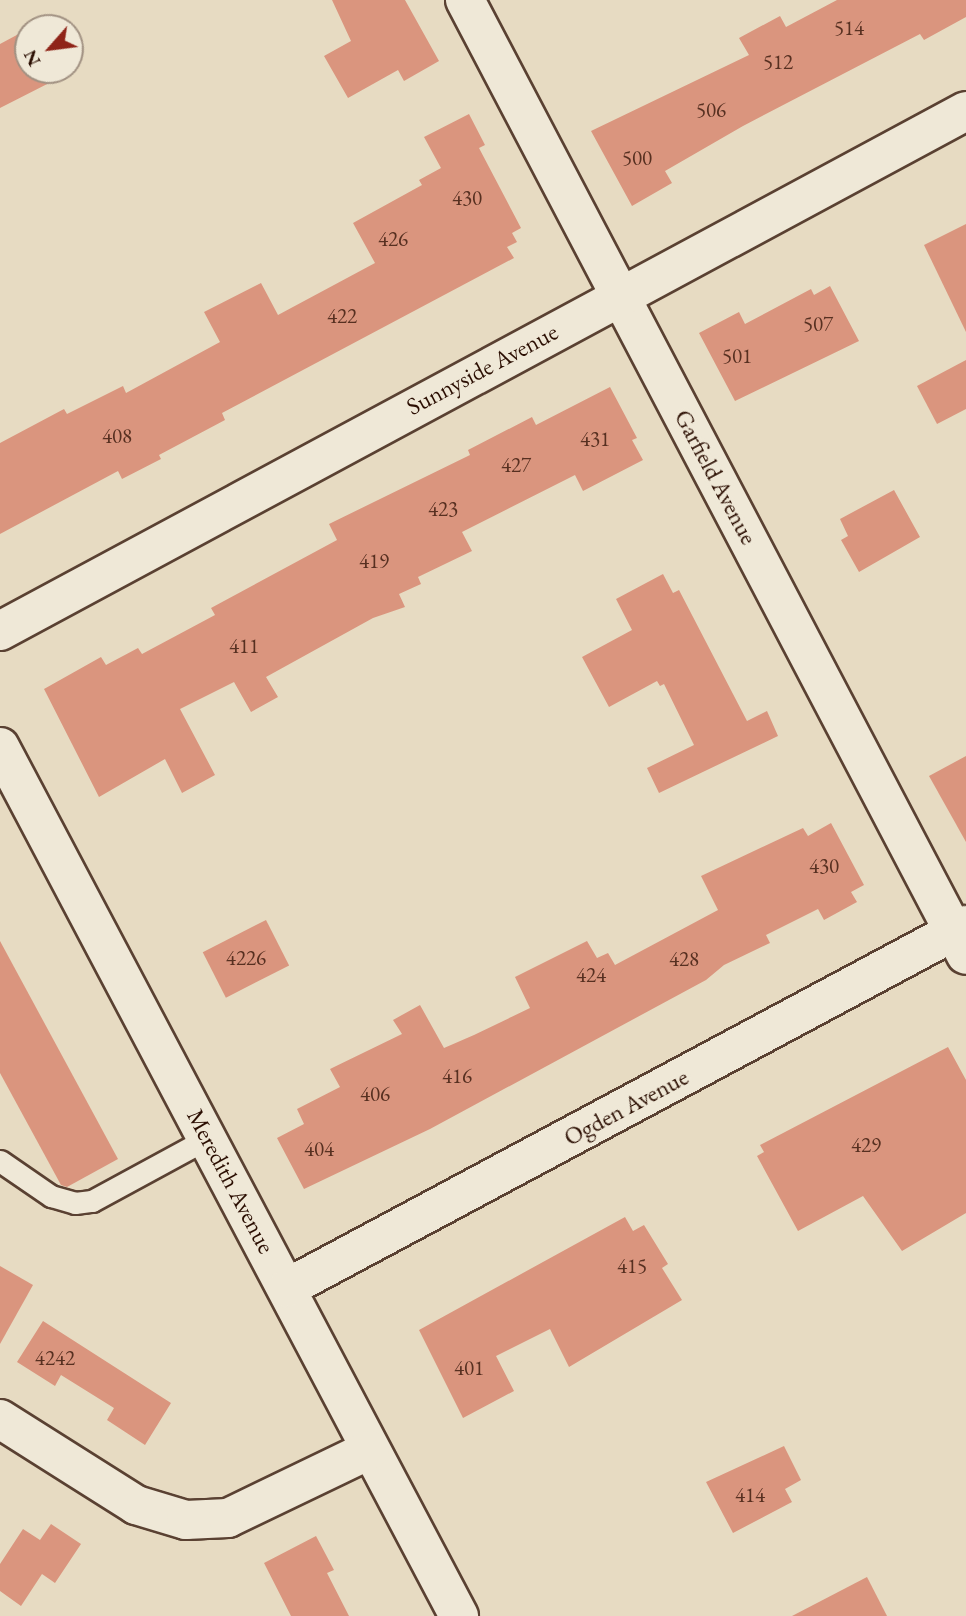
<!DOCTYPE html>
<html>
<head>
<meta charset="utf-8">
<style>
	body { margin:0 }
	#map { position:relative; width:966px; height:1616px; overflow:hidden; background:#e7dbc2; font-family:"EB Garamond",serif }
	div>[style] { position:absolute }
	.building>* { inset:0; background:#da957e; transform-origin:0 0 }
	.roads { filter:drop-shadow(2px 0 #5a4132) drop-shadow(-2px 0 #5a4132) drop-shadow(0 2px #5a4132) drop-shadow(0 -2px #5a4132) }
	.service>* { height:21px; margin:-10.5px; padding:0 10.5px; transform-origin:10.5px; border-radius:10.5px; background:#efe8d7 }
	.minor>* { height:38px; margin:-19px; padding:0 19px; transform-origin:19px; border-radius:19px; background:#efe8d7 }
	span { translate:-50% -50%; white-space:nowrap; text-align:center; line-height:1.15; -webkit-text-stroke:7px #efe8d7; paint-order:stroke }
	.number-label { font-size:21px; color:#573021 }
	.number-label span { -webkit-text-stroke-width:0 }
	.street-label { font-size:24px; color:#2b0e02 }
	.north { position:absolute; left:14px; top:14px; width:70px; height:70px; box-sizing:border-box; background:#efe8d7; border:2px solid #a19182; border-radius:50%; rotate:242deg; font-size:19px; font-weight:700; line-height:28px; text-align:center; color:#2b0e02 }
	.north::after { content:''; display:block; margin:auto; width:24px; height:32px; background:#8f2418; clip-path:polygon(50% 0,100% 100%,50% 72%,0 100%) }
</style>
</head>
<body>
<div id="map">
	<div class="building">
		<i style="clip-path:polygon(332px 0,405px 0,439px 61px,404px 81px,398px 70px,348px 98px,324px 56px,351px 41px)"></i>
		<i style="clip-path:polygon(837px 0,966px 0,966px 17px,924px 40px,920px 34px,743px 126px,665px 171px,672px 183px,632px 206px,591px 131px,749px 55px,739px 38px,780px 16px,786px 27px)"></i>
		<i style="clip-path:polygon(28px 29px,28px 70px,52px 70px,57px 79px,0 108px,0 44px)"></i>
		<i style="clip-path:polygon(469px 114px,485px 145px,479px 148px,521px 228px,512px 233px,517px 242px,507px 247px,514px 258px,222px 413px,225px 420px,159px 455px,161px 459px,122px 479px,118px 471px,0 534px,0 443px,64px 409px,67px 414px,123px 386px,126px 393px,220px 342px,204px 312px,261px 283px,278px 315px,375px 263px,353px 223px,422px 185px,419px 180px,441px 168px,424px 137px)"></i>
		<i style="clip-path:polygon(966px 224px,966px 332px,924px 245px)"></i>
		<i style="clip-path:polygon(830px 286px,859px 341px,735px 401px,699px 333px,739px 312px,745px 324px,811px 289px,814px 295px)"></i>
		<i style="clip-path:polygon(966px 360px,966px 409px,937px 424px,917px 386px)"></i>
		<i style="clip-path:polygon(610px 387px,637px 438px,632px 440px,643px 460px,583px 491px,575px 475px,462px 532px,472px 551px,418px 577px,421px 584px,399px 594px,405px 607px,373px 618px,266px 677px,278px 697px,251px 712px,234px 682px,180px 709px,215px 775px,182px 793px,165px 759px,99px 797px,44px 689px,101px 657px,106px 665px,138px 648px,142px 654px,215px 615px,211px 608px,337px 540px,329px 524px,470px 455px,468px 450px,532px 417px,536px 425px)"></i>
		<i style="clip-path:polygon(894px 490px,920px 537px,859px 572px,841px 540px,848px 536px,840px 519px)"></i>
		<i style="clip-path:polygon(663px 574px,673px 593px,679px 590px,747px 721px,767px 711px,778px 736px,659px 793px,647px 768px,694px 745px,664px 684px,660px 686px,657px 681px,609px 707px,582px 657px,632px 630px,616px 599px)"></i>
		<i style="clip-path:polygon(966px 756px,966px 842px,929px 776px)"></i>
		<i style="clip-path:polygon(831px 823px,864px 885px,851px 892px,857px 902px,824px 920px,818px 909px,766px 935px,770px 943px,724px 965px,706px 980px,430px 1129px,304px 1189px,277px 1138px,304px 1124px,297px 1109px,340px 1087px,330px 1069px,402px 1034px,393px 1020px,420px 1005px,444px 1048px,474px 1035px,530px 1008px,515px 977px,587px 941px,597px 958px,608px 953px,615px 965px,718px 910px,701px 876px,803px 828px,808px 836px)"></i>
		<i style="left:266px;top:920px;width:51px;height:71px;rotate:63deg"></i>
		<i style="clip-path:polygon(0 941px,118px 1159px,67px 1187px,61px 1185px,0 1073px)"></i>
		<i style="clip-path:polygon(948px 1047px,966px 1080px,966px 1213px,902px 1251px,863px 1196px,798px 1231px,757px 1156px,764px 1152px,760px 1145px)"></i>
		<i style="clip-path:polygon(625px 1217px,633px 1231px,644px 1225px,668px 1264px,662px 1268px,682px 1300px,569px 1367px,550px 1329px,496px 1356px,514px 1391px,463px 1418px,419px 1330px)"></i>
		<i style="clip-path:polygon(0 1266px,33px 1285px,0 1344px)"></i>
		<i style="clip-path:polygon(43px 1321px,171px 1403px,145px 1445px,107px 1420px,114px 1408px,61px 1375px,55px 1386px,17px 1362px)"></i>
		<i style="clip-path:polygon(784px 1446px,801px 1480px,785px 1489px,792px 1502px,733px 1533px,706px 1482px)"></i>
		<i style="clip-path:polygon(51px 1524px,81px 1544px,55px 1583px,42px 1574px,21px 1606px,0 1591px,0 1564px,23px 1529px,40px 1540px)"></i>
		<i style="clip-path:polygon(316px 1536px,334px 1570px,327px 1573px,349px 1616px,291px 1616px,264px 1563px)"></i>
		<i style="clip-path:polygon(867px 1577px,887px 1616px,792px 1616px)"></i>
	</div>
	<div class="roads">
		<div class="service">
			<i style="left:0;top:1161px;width:62px;rotate:34.5deg"></i>
			<i style="left:51px;top:1196px;width:25px;rotate:16deg"></i>
			<i style="left:75px;top:1203px;width:17px;rotate:-7deg"></i>
			<i style="left:92px;top:1201px;width:132px;rotate:-28.5deg"></i>
		</div>
		<div class="minor">
			<i style="left:465px;top:0;width:1078px;rotate:62.32deg"></i>
			<i style="left:0;top:631px;width:1097px;rotate:-28.29deg"></i>
			<i style="left:0;top:747px;width:983px;rotate:62.16deg"></i>
			<i style="left:287px;top:1288px;width:770px;rotate:-28.13deg"></i>
			<i style="left:0;top:1419px;width:161px;rotate:32.3deg"></i>
			<i style="left:136px;top:1505px;width:52px;rotate:16.7deg"></i>
			<i style="left:186px;top:1520px;width:42px;rotate:-2.7deg"></i>
			<i style="left:228px;top:1518px;width:157px;rotate:-25.7deg"></i>
		</div>
	</div>
	<div class="number-label">
		<span style="left:849px;top:28px">514</span>
		<span style="left:778px;top:62px">512</span>
		<span style="left:711px;top:110px">506</span>
		<span style="left:637px;top:158px">500</span>
		<span style="left:467px;top:198px">430</span>
		<span style="left:393px;top:239px">426</span>
		<span style="left:342px;top:316px">422</span>
		<span style="left:818px;top:324px">507</span>
		<span style="left:737px;top:356px">501</span>
		<span style="left:117px;top:436px">408</span>
		<span style="left:595px;top:439px">431</span>
		<span style="left:516px;top:465px">427</span>
		<span style="left:443px;top:509px">423</span>
		<span style="left:374px;top:561px">419</span>
		<span style="left:244px;top:646px">411</span>
		<span style="left:824px;top:866px">430</span>
		<span style="left:246px;top:958px">4226</span>
		<span style="left:684px;top:959px">428</span>
		<span style="left:591px;top:975px">424</span>
		<span style="left:457px;top:1076px">416</span>
		<span style="left:375px;top:1094px">406</span>
		<span style="left:866px;top:1145px">429</span>
		<span style="left:319px;top:1149px">404</span>
		<span style="left:632px;top:1266px">415</span>
		<span style="left:55px;top:1358px">4242</span>
		<span style="left:469px;top:1368px">401</span>
		<span style="left:750px;top:1495px">414</span>
	</div>
	<div class="street-label">
		<span style="left:482px;top:369px;rotate:-28deg">Sunnyside Avenue</span>
		<span style="left:716px;top:477px;rotate:62deg">Garfield Avenue</span>
		<span style="left:626px;top:1107px;rotate:-28deg">Ogden Avenue</span>
		<span style="left:231px;top:1181px;rotate:62deg">Meredith Avenue</span>
	</div>
	<div class="north">N</div>
</div>
</body>
</html>
